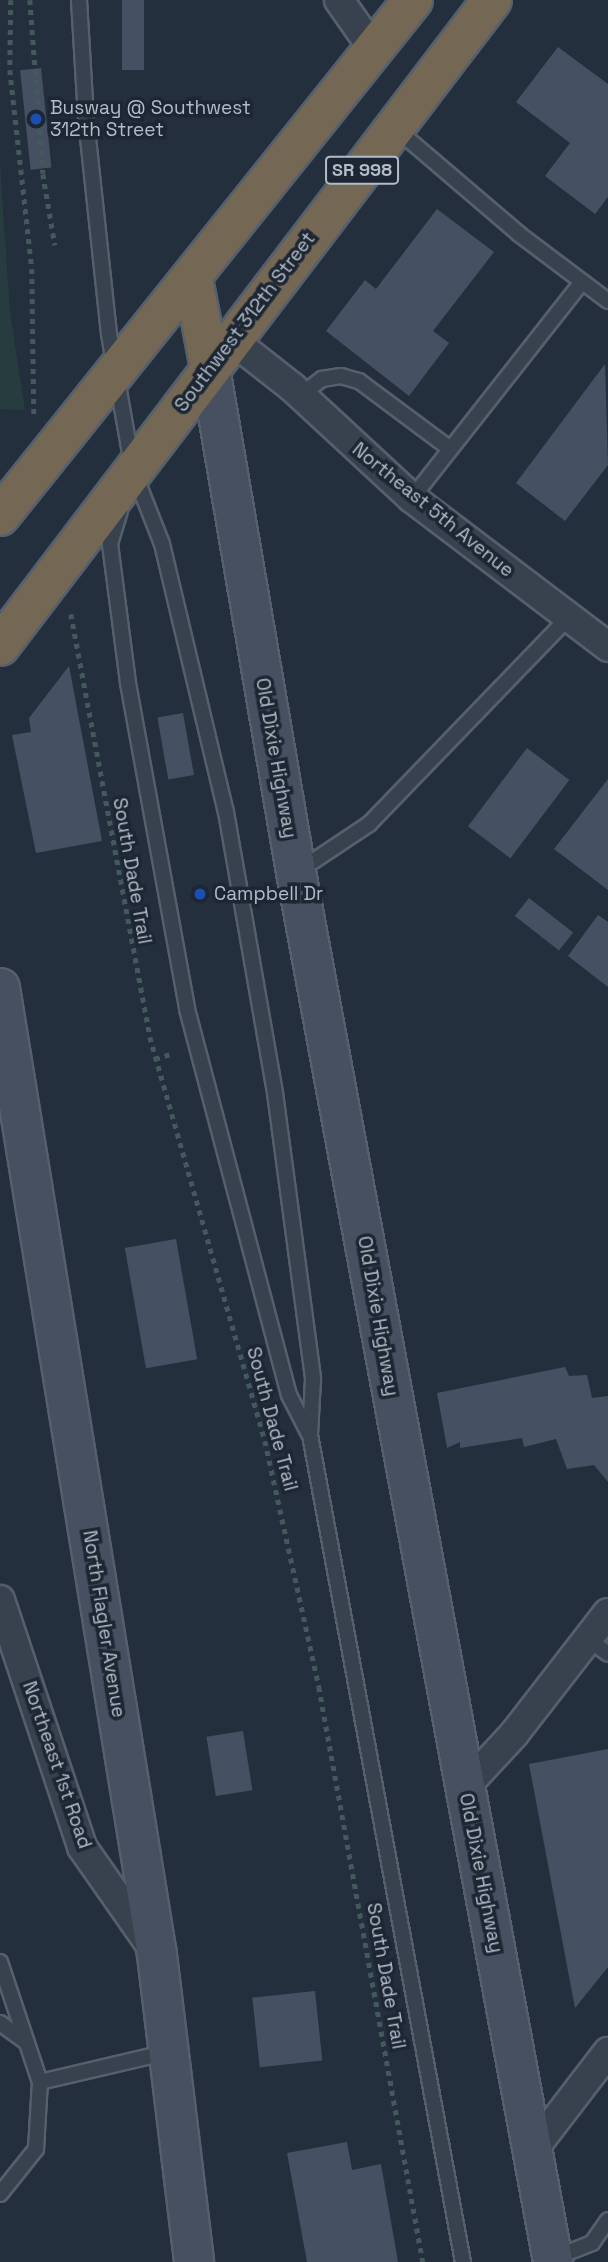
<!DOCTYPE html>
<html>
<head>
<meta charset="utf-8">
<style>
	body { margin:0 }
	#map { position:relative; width:608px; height:2262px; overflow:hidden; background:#242f3e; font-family:"Space Grotesk",sans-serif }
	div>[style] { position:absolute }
	.green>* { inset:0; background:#263c3f }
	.building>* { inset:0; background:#455162; transform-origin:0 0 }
	.path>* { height:4.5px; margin-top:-2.25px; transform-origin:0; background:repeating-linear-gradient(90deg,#44595c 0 5px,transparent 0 10px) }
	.roads { filter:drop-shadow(2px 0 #565f6c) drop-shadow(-2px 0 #565f6c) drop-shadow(0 2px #565f6c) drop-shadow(0 -2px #565f6c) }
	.lane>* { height:14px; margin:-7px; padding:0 7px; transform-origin:7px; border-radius:7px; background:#38414e }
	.street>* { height:28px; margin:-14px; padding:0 14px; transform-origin:14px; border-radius:14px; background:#38414e }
	.secondary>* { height:38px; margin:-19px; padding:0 19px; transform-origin:19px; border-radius:19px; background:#465061 }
	.highway>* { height:38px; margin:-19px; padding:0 19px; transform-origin:19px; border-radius:19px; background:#746855 }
	.dots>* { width:19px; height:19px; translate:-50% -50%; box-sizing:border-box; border:4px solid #1d2633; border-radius:50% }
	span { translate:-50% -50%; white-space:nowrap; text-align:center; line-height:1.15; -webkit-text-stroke:7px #1d2633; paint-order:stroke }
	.shield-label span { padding:2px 5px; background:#1d2633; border:2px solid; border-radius:5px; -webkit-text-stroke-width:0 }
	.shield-label { font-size:18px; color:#b4bcc9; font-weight:700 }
	.poi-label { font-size:19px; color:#b4bcc9 }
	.left { translate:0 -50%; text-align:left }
	.street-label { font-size:19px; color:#b4bcc9 }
</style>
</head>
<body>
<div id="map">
	<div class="green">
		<i style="clip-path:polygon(0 164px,10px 313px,25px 410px,0 409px)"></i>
	</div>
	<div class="building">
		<i style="left:122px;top:0;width:22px;height:70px"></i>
		<i style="clip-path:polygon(558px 47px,608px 84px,608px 197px,595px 214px,545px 176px,570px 143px,516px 102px)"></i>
		<i style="left:41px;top:68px;width:100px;height:21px;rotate:84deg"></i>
		<i style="clip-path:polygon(437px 209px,494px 252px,433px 331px,449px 343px,409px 396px,326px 331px,365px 280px,376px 289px)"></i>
		<i style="clip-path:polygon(605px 364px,608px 465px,565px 521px,516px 483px)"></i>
		<i style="clip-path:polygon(69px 666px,102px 841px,36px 853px,12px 735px,31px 732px,29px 718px)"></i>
		<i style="left:183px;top:713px;width:63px;height:26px;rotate:80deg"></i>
		<i style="left:527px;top:748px;width:53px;height:98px;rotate:37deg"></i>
		<i style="clip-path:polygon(608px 779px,608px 890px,554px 849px)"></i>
		<i style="left:529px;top:898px;width:56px;height:23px;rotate:38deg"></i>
		<i style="clip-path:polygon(598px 915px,608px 922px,608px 987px,568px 956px)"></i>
		<i style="left:176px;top:1239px;width:122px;height:52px;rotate:80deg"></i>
		<i style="clip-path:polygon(565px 1367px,569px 1376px,587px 1375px,592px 1398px,608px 1396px,608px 1482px,594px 1465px,567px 1469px,556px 1439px,524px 1447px,522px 1438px,460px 1448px,460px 1442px,447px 1448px,437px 1393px)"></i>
		<i style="left:243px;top:1731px;width:60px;height:37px;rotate:81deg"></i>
		<i style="clip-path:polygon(608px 1749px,608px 1967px,575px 2008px,529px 1764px)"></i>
		<i style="left:315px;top:1991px;width:70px;height:63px;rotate:84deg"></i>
		<i style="clip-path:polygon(347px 2142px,352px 2170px,381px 2164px,398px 2262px,307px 2262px,287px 2153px)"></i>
	</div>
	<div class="path">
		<i style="left:11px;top:0;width:70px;rotate:90.8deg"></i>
		<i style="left:10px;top:70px;width:200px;rotate:83.7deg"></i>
		<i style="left:32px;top:269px;width:145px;rotate:89.2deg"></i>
		<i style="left:30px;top:0;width:174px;rotate:85.7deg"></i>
		<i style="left:43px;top:174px;width:72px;rotate:80.4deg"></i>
		<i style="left:71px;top:614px;width:430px;rotate:79.4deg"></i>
		<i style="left:150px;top:1037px;width:420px;rotate:74.1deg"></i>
		<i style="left:265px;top:1441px;width:252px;rotate:77.6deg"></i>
		<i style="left:319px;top:1687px;width:584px;rotate:79.75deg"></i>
		<i style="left:155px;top:1059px;width:19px;rotate:-18deg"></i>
	</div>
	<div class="roads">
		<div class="lane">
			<i style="left:79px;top:0;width:119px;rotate:86.6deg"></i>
			<i style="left:86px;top:119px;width:216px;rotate:83.9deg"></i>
			<i style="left:109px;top:334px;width:138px;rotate:80deg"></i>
			<i style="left:133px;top:470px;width:79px;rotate:68.6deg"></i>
			<i style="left:162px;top:544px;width:276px;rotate:76.6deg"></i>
			<i style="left:226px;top:812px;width:285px;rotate:80.1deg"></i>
			<i style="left:275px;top:1093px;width:289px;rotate:82.4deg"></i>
			<i style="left:313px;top:1379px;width:56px;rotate:93.1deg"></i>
			<i style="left:310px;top:1435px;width:841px;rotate:79.52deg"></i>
			<i style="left:395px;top:128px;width:163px;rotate:40.5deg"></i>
			<i style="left:519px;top:234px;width:111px;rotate:37deg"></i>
			<i style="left:300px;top:396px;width:28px;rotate:-38deg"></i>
			<i style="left:322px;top:379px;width:19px;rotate:-9deg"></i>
			<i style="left:341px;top:376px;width:19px;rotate:16deg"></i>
			<i style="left:359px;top:381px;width:112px;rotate:36.7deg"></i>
			<i style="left:412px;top:498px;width:275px;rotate:-51.8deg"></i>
			<i style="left:120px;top:511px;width:34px;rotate:107deg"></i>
			<i style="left:110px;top:544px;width:140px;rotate:82.6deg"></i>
			<i style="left:128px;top:683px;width:331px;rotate:79.7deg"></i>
			<i style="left:187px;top:1009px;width:399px;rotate:75.2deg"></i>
			<i style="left:289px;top:1395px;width:44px;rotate:62.9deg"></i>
			<i style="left:297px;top:872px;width:87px;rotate:-33.7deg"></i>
			<i style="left:369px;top:824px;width:288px;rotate:-46deg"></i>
			<i style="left:587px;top:1638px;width:26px;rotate:37deg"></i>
			<i style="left:0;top:1962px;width:126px;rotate:71.6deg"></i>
			<i style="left:40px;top:2082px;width:131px;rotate:-13.2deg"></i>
			<i style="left:0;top:2023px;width:32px;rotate:36deg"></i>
			<i style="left:0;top:2194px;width:58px;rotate:-51.3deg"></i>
			<i style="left:36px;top:2149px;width:67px;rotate:-86.6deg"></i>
			<i style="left:554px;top:2258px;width:41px;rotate:-21.5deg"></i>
			<i style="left:592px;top:2243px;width:28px;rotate:-55deg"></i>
		</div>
		<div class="street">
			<i style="left:339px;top:0;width:61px;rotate:55deg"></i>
			<i style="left:232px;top:340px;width:76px;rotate:38.1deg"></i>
			<i style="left:292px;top:387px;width:163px;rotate:42.8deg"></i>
			<i style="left:412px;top:498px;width:246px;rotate:37.2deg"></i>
			<i style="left:0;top:1600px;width:260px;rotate:71.6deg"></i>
			<i style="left:82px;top:1847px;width:126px;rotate:55deg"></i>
			<i style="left:464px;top:1788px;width:74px;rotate:-47.2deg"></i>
			<i style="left:514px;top:1734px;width:153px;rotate:-52.2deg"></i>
			<i style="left:535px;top:2147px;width:120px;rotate:-52.5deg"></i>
		</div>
		<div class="secondary">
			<i style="left:210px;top:368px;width:511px;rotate:80.32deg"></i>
			<i style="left:296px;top:872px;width:1414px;rotate:79.52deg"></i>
			<i style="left:0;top:988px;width:980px;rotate:80.78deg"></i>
			<i style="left:157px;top:1955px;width:309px;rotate:83.1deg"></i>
		</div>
		<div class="highway">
			<i style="left:193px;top:279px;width:91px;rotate:79.2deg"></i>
			<i style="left:0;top:516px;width:661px;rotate:-51.33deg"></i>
			<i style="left:0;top:646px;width:812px;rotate:-52.71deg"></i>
		</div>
	</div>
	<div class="dots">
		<i style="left:36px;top:119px;background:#1a4fb4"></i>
		<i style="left:200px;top:894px;background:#1a4fb4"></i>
	</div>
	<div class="shield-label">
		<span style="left:362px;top:170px">SR 998</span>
	</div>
	<div class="poi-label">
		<span class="left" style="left:50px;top:119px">Busway @ Southwest<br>312th Street</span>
		<span class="left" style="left:214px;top:894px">Campbell Dr</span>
	</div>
	<div class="street-label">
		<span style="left:245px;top:322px;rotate:-53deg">Southwest 312th Street</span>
		<span style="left:433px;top:510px;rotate:39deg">Northeast 5th Avenue</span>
		<span style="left:276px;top:758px;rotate:80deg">Old Dixie Highway</span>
		<span style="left:132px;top:871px;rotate:80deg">South Dade Trail</span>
		<span style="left:378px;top:1316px;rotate:80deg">Old Dixie Highway</span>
		<span style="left:272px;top:1419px;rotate:75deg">South Dade Trail</span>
		<span style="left:104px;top:1624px;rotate:81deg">North Flagler Avenue</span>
		<span style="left:57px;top:1765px;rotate:71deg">Northeast 1st Road</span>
		<span style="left:481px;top:1873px;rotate:79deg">Old Dixie Highway</span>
		<span style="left:386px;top:1976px;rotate:80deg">South Dade Trail</span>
	</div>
</div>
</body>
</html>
